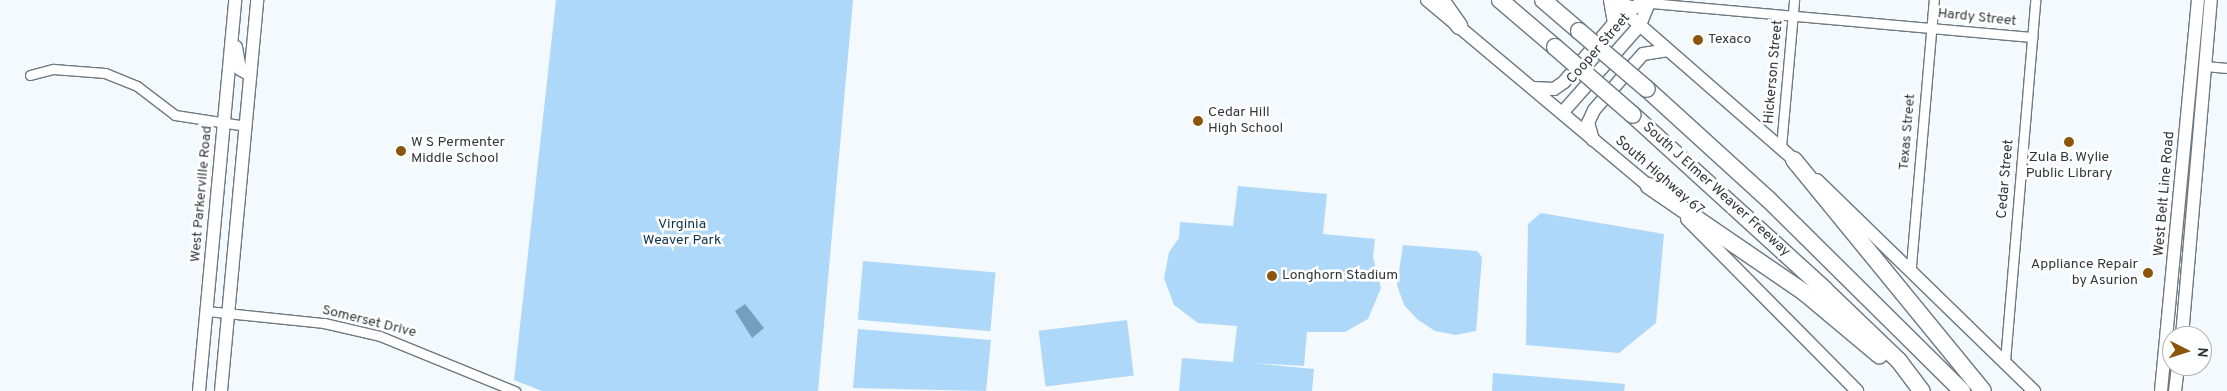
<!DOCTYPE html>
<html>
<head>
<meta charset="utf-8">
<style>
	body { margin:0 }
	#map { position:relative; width:2227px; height:391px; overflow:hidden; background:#f4f9fd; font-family:Overpass,sans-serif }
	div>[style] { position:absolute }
	.green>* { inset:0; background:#aed8f9; transform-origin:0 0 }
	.water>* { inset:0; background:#759fbf }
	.roads { filter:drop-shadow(1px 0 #6d7881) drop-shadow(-1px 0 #6d7881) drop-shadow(0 1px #6d7881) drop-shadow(0 -1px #6d7881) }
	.street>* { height:9px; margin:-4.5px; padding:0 4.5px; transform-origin:4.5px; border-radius:4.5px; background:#fff }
	.secondary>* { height:12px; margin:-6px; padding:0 6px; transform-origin:6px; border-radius:6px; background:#fff }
	.highway>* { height:16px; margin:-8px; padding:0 8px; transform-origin:8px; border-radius:8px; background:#fff }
	.bridges { filter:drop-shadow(1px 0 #6d7881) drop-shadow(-1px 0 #6d7881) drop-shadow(0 1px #6d7881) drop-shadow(0 -1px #6d7881) }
	.highway-bridge>* { height:16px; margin:-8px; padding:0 8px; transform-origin:8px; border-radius:8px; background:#fff }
	.dots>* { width:14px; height:14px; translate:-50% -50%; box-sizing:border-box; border:2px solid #fff; border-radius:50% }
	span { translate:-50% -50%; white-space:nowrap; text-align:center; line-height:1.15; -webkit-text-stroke:5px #fff; paint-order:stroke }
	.street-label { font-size:14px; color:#32363a }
	.poi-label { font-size:14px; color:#32363a }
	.left { translate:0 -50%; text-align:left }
	.right { translate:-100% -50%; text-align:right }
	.park-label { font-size:14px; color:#0d3047 }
	.north { position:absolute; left:2162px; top:326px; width:50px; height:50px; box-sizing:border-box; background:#fff; border:1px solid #adafb0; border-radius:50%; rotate:95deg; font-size:14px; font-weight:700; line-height:20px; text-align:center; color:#32363a }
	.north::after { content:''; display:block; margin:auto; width:18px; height:22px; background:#8d550c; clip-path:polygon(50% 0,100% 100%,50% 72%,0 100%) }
</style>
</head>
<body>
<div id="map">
	<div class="green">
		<i style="clip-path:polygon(556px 0,853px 0,818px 391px,542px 391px,514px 380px)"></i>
		<i style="clip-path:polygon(1238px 186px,1327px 194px,1323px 234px,1375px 239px,1373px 257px,1381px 288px,1368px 319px,1345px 332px,1307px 332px,1304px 366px,1252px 363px,1314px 369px,1312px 391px,1179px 391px,1182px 358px,1233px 362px,1237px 326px,1198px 323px,1174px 305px,1164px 278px,1169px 252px,1179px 238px,1180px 222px,1233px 226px)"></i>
		<i style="clip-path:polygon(1541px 213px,1664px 234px,1656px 323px,1619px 353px,1526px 345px,1528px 224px)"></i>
		<i style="clip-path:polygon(1403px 245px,1477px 251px,1482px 257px,1476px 331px,1456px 335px,1435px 331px,1418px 320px,1404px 305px,1397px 285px)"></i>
		<i style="left:863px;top:261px;width:133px;height:59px;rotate:5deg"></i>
		<i style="left:1127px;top:320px;width:56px;height:89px;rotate:83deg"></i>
		<i style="clip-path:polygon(858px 329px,991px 340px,986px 391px,853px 388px)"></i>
		<i style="clip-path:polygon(1493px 373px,1625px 384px,1624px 391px,1492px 391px)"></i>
	</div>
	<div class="water">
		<i style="clip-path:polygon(745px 304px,764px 328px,752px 338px,735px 311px)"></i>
	</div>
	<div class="roads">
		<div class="street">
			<i style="left:1650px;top:3px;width:384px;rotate:5.1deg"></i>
			<i style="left:2205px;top:66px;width:22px;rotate:5deg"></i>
			<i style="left:30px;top:75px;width:24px;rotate:-15deg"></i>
			<i style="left:53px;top:69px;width:52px;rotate:4.4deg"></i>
			<i style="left:105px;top:73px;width:35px;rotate:22deg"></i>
			<i style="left:137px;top:86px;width:48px;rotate:37.3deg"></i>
			<i style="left:175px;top:115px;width:72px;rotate:8.8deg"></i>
			<i style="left:1781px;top:147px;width:148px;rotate:-84.9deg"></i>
			<i style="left:1911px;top:266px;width:267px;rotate:-85.1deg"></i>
			<i style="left:207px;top:311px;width:118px;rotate:5.9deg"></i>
			<i style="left:324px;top:323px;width:57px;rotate:13.1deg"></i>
			<i style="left:380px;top:336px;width:146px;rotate:22.2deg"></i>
			<i style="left:2005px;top:361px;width:362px;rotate:-85.2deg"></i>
		</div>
		<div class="secondary">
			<i style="left:1427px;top:0;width:297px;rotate:40deg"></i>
			<i style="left:1611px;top:0;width:251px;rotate:41.1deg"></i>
			<i style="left:1618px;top:3px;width:17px;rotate:17deg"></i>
			<i style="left:1634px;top:8px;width:13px;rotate:-39deg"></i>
			<i style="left:236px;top:47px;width:22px;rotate:80deg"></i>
			<i style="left:240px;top:69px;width:12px;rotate:31deg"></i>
			<i style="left:1533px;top:88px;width:21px;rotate:3deg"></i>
			<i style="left:1554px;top:89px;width:12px;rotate:-35deg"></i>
			<i style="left:1564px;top:82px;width:77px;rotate:-49.7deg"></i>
			<i style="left:1614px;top:23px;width:23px;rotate:-100deg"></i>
			<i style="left:1562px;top:113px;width:118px;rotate:-48.4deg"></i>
			<i style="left:1640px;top:25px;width:27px;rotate:-68deg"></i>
			<i style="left:1593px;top:140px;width:18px;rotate:-106deg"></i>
			<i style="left:1588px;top:123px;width:14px;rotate:-65deg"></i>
			<i style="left:1594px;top:110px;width:74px;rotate:-48.8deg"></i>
			<i style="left:1643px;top:54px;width:24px;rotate:-9deg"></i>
			<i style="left:1817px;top:180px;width:303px;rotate:44.2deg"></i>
			<i style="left:1687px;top:219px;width:242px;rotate:45.3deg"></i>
			<i style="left:2182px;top:336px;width:337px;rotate:-85.1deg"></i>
			<i style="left:199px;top:391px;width:393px;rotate:-84.7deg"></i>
			<i style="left:221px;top:391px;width:393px;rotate:-84.7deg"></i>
			<i style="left:2161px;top:391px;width:393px;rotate:-84.6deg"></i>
			<i style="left:2175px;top:391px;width:25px;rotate:-83deg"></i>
		</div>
		<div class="highway">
			<i style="left:1441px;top:0;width:32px;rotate:55deg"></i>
			<i style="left:1500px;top:0;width:72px;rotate:40.5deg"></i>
			<i style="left:1543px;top:0;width:48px;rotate:40.7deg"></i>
			<i style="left:1647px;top:89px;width:164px;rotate:42.3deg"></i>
			<i style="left:1768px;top:199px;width:273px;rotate:44.7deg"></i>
			<i style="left:1633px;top:115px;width:258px;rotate:42.3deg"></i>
			<i style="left:1824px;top:289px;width:104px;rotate:43.8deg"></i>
			<i style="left:1899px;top:361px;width:38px;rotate:53deg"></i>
			<i style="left:1794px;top:160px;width:298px;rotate:50.7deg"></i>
			<i style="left:1649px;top:186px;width:189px;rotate:34.4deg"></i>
			<i style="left:1805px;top:293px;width:97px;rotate:40deg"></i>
		</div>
	</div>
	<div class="bridges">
		<div class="highway-bridge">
			<i style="left:1579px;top:31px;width:89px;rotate:40.5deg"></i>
			<i style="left:1555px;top:47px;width:103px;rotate:41.1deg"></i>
		</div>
	</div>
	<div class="dots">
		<i style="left:1698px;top:40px;background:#8d550c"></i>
		<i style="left:1198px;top:121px;background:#8d550c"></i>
		<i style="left:2069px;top:142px;background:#8d550c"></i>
		<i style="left:401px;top:151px;background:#8d550c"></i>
		<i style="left:2148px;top:273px;background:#8d550c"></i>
		<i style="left:1272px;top:276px;background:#8d550c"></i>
	</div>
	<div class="street-label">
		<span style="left:1977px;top:18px;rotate:6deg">Hardy Street</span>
		<span style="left:1599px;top:49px;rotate:-49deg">Cooper Street</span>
		<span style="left:1774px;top:72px;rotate:-85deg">Hickerson Street</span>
		<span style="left:1908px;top:132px;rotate:-85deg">Texas Street</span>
		<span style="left:1659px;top:176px;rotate:41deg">South Highway 67</span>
		<span style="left:2006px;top:179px;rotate:-85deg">Cedar Street</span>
		<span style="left:1716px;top:190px;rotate:42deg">South J Elmer Weaver Freeway</span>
		<span style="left:202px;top:194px;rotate:-85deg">West Parkerville Road</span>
		<span style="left:2165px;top:194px;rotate:-85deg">West Belt Line Road</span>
		<span style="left:369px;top:322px;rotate:14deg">Somerset Drive</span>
	</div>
	<div class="poi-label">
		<span class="left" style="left:1708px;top:40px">Texaco</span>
		<span class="left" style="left:1208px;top:121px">Cedar Hill<br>High School</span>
		<span class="left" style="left:411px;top:151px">W S Permenter<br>Middle School</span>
		<span style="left:2069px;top:166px">Zula B. Wylie<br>Public Library</span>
		<span class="right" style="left:2138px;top:273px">Appliance Repair<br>by Asurion</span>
		<span class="left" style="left:1282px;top:276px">Longhorn Stadium</span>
	</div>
	<div class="park-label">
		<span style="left:682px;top:233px">Virginia<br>Weaver Park</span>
	</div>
	<div class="north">N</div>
</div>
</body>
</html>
